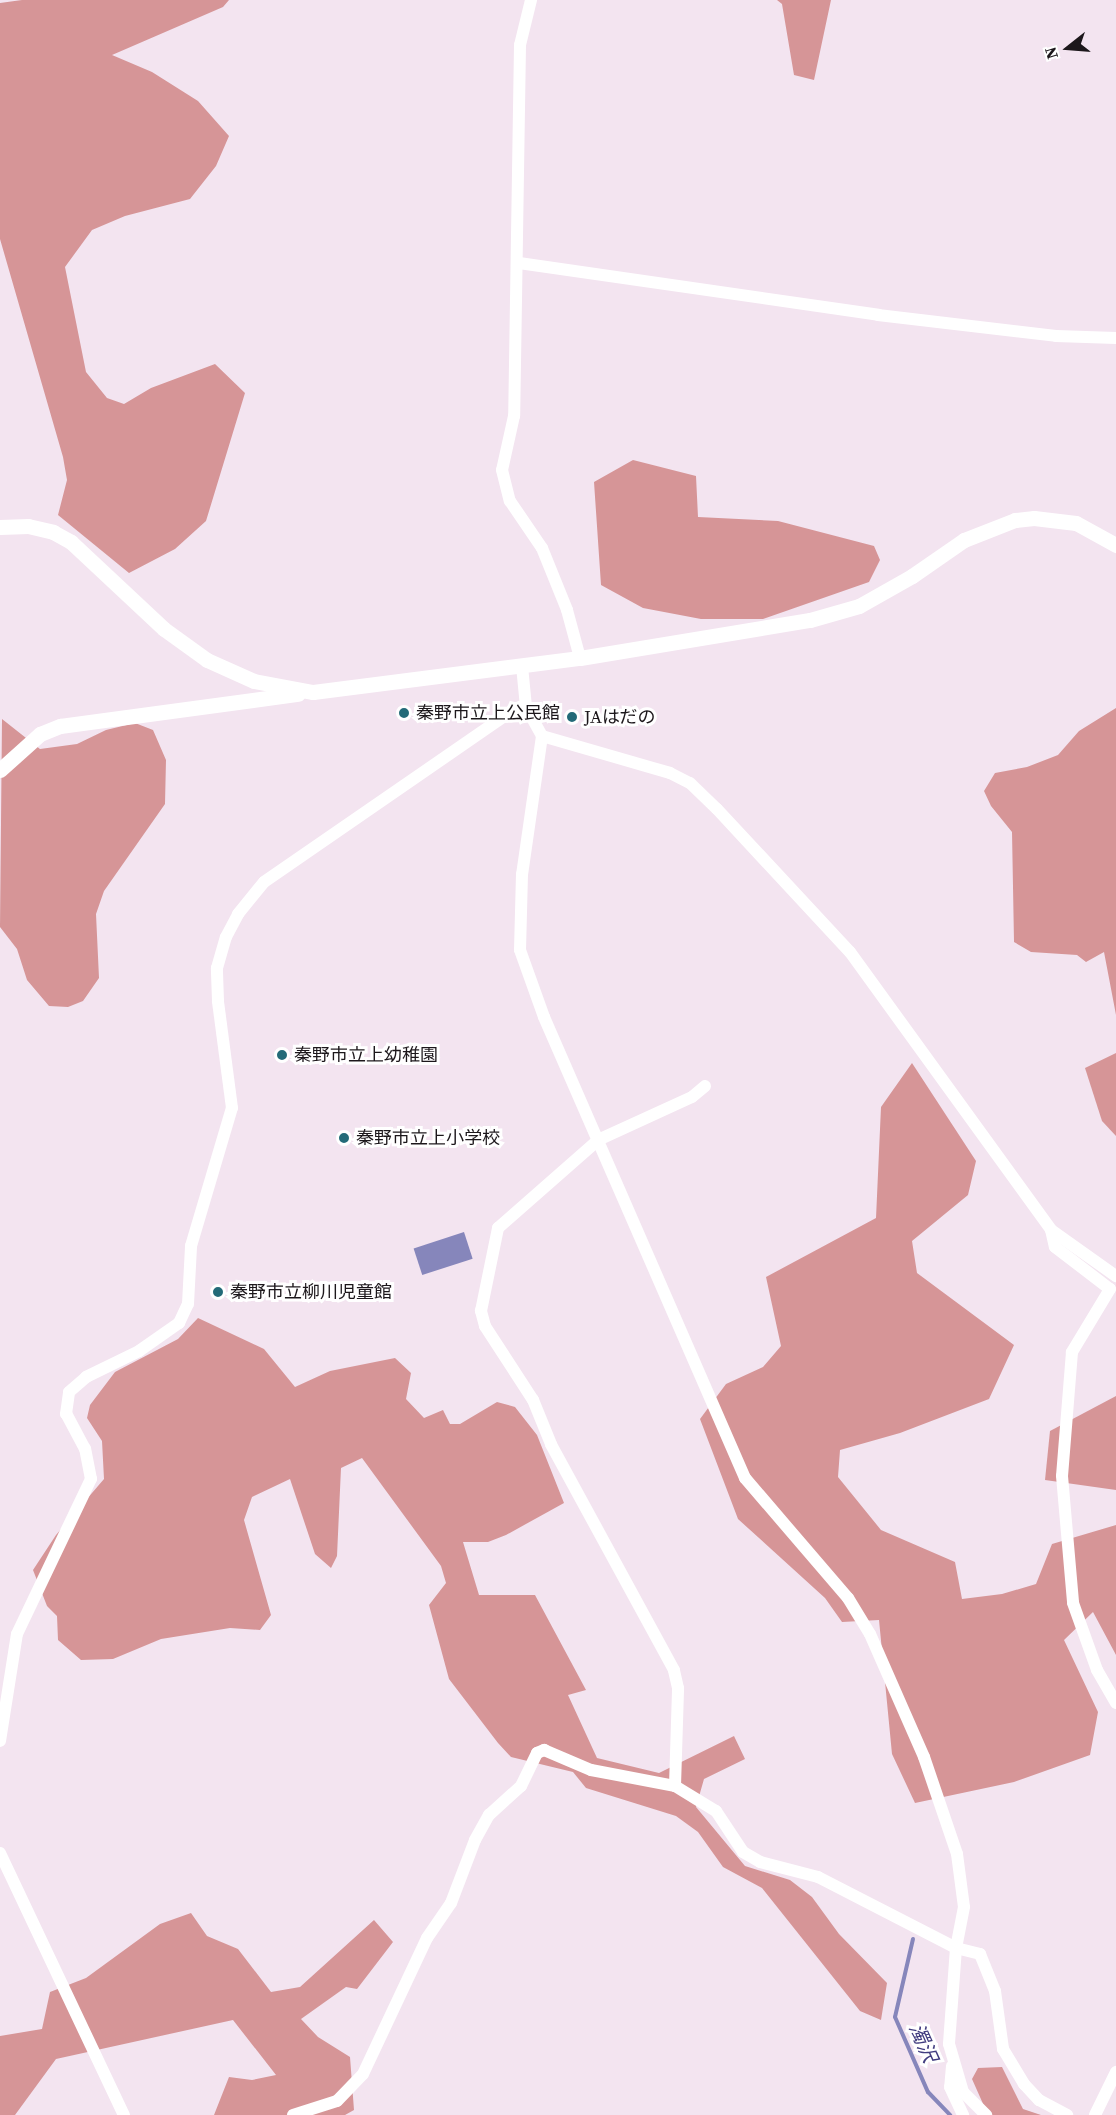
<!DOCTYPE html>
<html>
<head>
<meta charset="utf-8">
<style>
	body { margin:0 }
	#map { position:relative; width:1116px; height:2115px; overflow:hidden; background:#f3e4f0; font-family:"Source Serif 4","Noto Sans JP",serif }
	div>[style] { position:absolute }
	.forest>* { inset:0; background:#d69597 }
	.water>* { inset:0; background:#8686bb; transform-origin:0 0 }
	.stream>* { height:4px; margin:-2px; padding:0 2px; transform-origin:2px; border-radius:2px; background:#8686bb }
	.minor>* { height:12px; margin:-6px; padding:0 6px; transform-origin:6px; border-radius:6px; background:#fff }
	.tertiary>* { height:15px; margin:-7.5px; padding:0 7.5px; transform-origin:7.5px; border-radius:7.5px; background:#fff }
	.dots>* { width:16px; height:16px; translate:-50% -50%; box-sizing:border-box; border:3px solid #fff; border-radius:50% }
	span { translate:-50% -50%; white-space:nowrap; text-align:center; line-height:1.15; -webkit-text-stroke:6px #fff; paint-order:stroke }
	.poi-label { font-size:18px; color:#1c171b }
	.left { translate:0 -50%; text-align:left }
	.water-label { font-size:20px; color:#413c7f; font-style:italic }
	.north { position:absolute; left:1038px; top:18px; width:60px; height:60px; -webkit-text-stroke:4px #fff; paint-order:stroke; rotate:253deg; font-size:16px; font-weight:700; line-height:24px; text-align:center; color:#1c171b }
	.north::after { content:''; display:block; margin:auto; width:21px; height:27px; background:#1c171b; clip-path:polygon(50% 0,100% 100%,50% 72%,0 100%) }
</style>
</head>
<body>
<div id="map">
	<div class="forest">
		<i style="clip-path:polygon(22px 0,229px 0,223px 7px,112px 55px,152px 72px,198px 101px,229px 136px,216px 166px,190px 199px,125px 216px,92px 230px,65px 267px,86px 372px,107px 398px,124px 404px,151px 388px,215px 364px,245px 393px,206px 521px,175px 549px,129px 573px,58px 515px,67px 480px,63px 457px,0 239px,0 3px)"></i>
		<i style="clip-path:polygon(777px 0,831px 0,814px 80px,794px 75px,782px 4px)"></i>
		<i style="clip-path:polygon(633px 460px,696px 476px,698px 517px,778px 521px,874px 546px,880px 560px,869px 582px,763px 619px,701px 619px,643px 608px,601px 585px,594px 482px)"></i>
		<i style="clip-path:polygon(1116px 708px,1116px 1015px,1104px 952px,1086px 962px,1077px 955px,1031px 952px,1014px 942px,1012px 832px,991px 806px,984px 791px,995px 773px,1027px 767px,1058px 755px,1079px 731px)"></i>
		<i style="clip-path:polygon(2px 719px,40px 749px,77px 744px,106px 730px,135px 723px,153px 730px,166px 760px,165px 804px,104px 891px,96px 914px,99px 978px,83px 1001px,68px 1007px,49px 1006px,27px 980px,17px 949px,0 927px)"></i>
		<i style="clip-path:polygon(1116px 1053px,1116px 1136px,1102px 1121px,1085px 1068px)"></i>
		<i style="clip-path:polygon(912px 1063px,976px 1161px,968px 1195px,912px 1241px,917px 1273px,1014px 1345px,989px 1399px,900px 1433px,840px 1450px,838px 1477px,881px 1530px,955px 1562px,962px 1599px,1002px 1594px,1036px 1584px,1052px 1544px,1116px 1525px,1116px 1655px,1093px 1612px,1064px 1640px,1098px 1712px,1090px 1755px,1014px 1782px,915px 1803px,892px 1754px,879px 1620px,842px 1622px,825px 1598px,738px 1519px,700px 1419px,726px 1384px,763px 1367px,781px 1346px,766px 1277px,876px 1218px,881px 1107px)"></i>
		<i style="clip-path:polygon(198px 1318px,264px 1349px,295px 1387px,330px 1371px,395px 1358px,411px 1373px,406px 1399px,424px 1418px,443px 1410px,450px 1424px,460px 1424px,497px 1402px,515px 1407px,537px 1435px,564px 1503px,506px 1535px,488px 1542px,463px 1542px,479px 1595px,535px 1595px,586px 1690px,568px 1695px,597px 1758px,659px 1773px,734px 1736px,745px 1759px,704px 1779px,696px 1807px,745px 1866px,790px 1880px,812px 1897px,839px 1934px,887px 1983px,881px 2020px,860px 2011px,762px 1888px,723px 1867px,698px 1832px,676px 1816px,586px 1788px,573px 1772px,511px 1757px,498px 1743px,449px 1679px,429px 1605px,446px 1583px,441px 1566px,362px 1458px,341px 1468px,337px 1556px,331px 1568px,315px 1554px,290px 1479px,252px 1497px,244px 1520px,271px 1615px,260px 1630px,230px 1628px,161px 1639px,113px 1659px,81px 1660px,58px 1640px,57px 1616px,47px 1606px,33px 1570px,56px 1535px,104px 1479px,102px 1441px,87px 1418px,90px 1405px,115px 1372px,178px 1339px)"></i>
		<i style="clip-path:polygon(1116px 1396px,1116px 1490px,1045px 1480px,1050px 1431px)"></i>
		<i style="clip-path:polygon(191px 1913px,207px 1936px,238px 1949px,271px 1992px,300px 1987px,374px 1920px,393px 1942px,357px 1989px,346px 1987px,301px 2019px,318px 2037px,350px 2057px,354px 2110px,345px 2115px,214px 2115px,229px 2077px,252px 2080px,276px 2075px,233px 2020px,56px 2059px,15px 2115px,0 2115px,0 2036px,42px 2029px,50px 1992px,86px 1978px,160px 1924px)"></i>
		<i style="clip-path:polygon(1002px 2067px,1023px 2109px,1041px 2115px,988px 2115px,972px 2079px,978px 2068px)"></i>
	</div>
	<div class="water">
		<i style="left:464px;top:1232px;width:28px;height:53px;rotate:72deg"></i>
	</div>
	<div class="stream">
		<i style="left:913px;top:1939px;width:80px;rotate:103deg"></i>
		<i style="left:895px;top:2017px;width:82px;rotate:66.3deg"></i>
		<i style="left:928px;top:2092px;width:32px;rotate:46deg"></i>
	</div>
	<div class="minor">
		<i style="left:531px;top:0;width:46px;rotate:103.7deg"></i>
		<i style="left:520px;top:45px;width:371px;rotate:90.9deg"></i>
		<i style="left:514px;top:416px;width:55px;rotate:102.5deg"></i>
		<i style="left:502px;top:470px;width:32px;rotate:76deg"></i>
		<i style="left:510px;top:501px;width:57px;rotate:55.8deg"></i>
		<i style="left:542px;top:548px;width:67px;rotate:68deg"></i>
		<i style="left:567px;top:610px;width:50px;rotate:74.8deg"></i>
		<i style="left:519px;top:263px;width:363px;rotate:8.2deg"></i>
		<i style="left:878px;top:315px;width:179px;rotate:6.7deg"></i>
		<i style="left:1056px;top:336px;width:60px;rotate:1.9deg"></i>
		<i style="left:522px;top:666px;width:41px;rotate:84.4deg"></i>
		<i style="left:526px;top:707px;width:33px;rotate:61deg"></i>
		<i style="left:542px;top:736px;width:139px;rotate:98.2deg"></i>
		<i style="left:522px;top:874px;width:76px;rotate:91.5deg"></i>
		<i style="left:520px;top:950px;width:71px;rotate:70.3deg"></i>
		<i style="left:544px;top:1017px;width:503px;rotate:66.44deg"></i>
		<i style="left:745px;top:1478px;width:158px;rotate:49.4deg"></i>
		<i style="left:848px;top:1598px;width:42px;rotate:58.6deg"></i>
		<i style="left:870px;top:1634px;width:134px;rotate:66.3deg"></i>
		<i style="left:924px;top:1757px;width:102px;rotate:71.2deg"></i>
		<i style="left:957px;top:1854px;width:53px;rotate:82.5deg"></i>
		<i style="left:964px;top:1907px;width:42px;rotate:101deg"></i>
		<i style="left:956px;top:1948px;width:96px;rotate:94.2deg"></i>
		<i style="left:949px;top:2044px;width:50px;rotate:73.7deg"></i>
		<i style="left:963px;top:2092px;width:33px;rotate:45deg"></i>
		<i style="left:542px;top:736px;width:133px;rotate:16.1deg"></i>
		<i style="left:670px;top:773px;width:22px;rotate:27deg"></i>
		<i style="left:690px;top:783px;width:37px;rotate:44deg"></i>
		<i style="left:717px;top:809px;width:195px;rotate:47.1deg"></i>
		<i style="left:850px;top:952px;width:343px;rotate:54.1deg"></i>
		<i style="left:1051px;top:1230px;width:17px;rotate:77deg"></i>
		<i style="left:1055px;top:1247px;width:69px;rotate:37.4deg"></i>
		<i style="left:1110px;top:1289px;width:74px;rotate:121.1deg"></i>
		<i style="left:1072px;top:1352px;width:124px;rotate:94.6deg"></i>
		<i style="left:1062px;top:1476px;width:127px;rotate:85deg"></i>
		<i style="left:1073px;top:1603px;width:71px;rotate:70.3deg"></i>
		<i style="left:1097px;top:1670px;width:38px;rotate:60deg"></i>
		<i style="left:1051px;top:1230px;width:80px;rotate:35.3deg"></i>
		<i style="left:0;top:1741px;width:108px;rotate:-81deg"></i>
		<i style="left:17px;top:1634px;width:172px;rotate:-64.5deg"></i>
		<i style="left:91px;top:1479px;width:31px;rotate:-101deg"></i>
		<i style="left:85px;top:1449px;width:40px;rotate:-118deg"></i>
		<i style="left:66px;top:1414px;width:22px;rotate:-82deg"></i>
		<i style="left:69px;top:1392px;width:23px;rotate:-41deg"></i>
		<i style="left:86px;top:1377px;width:59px;rotate:-26.1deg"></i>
		<i style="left:139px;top:1351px;width:49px;rotate:-35deg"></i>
		<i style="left:179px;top:1323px;width:21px;rotate:-65deg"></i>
		<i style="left:188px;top:1304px;width:58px;rotate:-87deg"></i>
		<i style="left:191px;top:1246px;width:144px;rotate:-73.5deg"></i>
		<i style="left:232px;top:1108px;width:108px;rotate:-97.5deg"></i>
		<i style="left:218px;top:1001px;width:33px;rotate:-92deg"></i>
		<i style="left:217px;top:968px;width:32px;rotate:-74deg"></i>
		<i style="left:226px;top:937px;width:26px;rotate:-62deg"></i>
		<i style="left:238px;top:914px;width:41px;rotate:-50.9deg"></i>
		<i style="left:264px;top:882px;width:299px;rotate:-34.6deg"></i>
		<i style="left:510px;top:712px;width:17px;rotate:-17deg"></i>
		<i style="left:675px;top:1786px;width:98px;rotate:-88.2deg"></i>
		<i style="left:678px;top:1688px;width:18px;rotate:-103deg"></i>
		<i style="left:674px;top:1670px;width:257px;rotate:-118.6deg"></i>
		<i style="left:551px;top:1444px;width:48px;rotate:-112.2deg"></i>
		<i style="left:533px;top:1400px;width:88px;rotate:-123deg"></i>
		<i style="left:485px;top:1326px;width:16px;rotate:-105deg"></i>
		<i style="left:481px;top:1311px;width:85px;rotate:-78.4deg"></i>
		<i style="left:498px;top:1228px;width:133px;rotate:-41.3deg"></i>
		<i style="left:598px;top:1140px;width:103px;rotate:-24.6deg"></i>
		<i style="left:692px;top:1097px;width:17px;rotate:-40deg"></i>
		<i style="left:0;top:1853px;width:290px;rotate:64.7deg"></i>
		<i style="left:952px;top:2066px;width:21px;rotate:95deg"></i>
		<i style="left:950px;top:2087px;width:31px;rotate:65deg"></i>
		<i style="left:293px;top:2115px;width:46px;rotate:-17.7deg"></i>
		<i style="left:337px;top:2101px;width:37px;rotate:-46deg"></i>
		<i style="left:363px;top:2074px;width:150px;rotate:-64.8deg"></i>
		<i style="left:427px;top:1938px;width:42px;rotate:-55.6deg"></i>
		<i style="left:451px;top:1903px;width:67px;rotate:-69.1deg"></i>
		<i style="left:475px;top:1840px;width:29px;rotate:-61deg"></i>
		<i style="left:489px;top:1815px;width:43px;rotate:-42.2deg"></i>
		<i style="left:521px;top:1786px;width:37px;rotate:-64deg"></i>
		<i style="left:537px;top:1753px;width:8px;rotate:-23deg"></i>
		<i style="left:544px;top:1750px;width:51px;rotate:23.1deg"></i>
		<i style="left:591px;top:1770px;width:86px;rotate:10.8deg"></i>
		<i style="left:675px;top:1786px;width:48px;rotate:31.4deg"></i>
		<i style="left:716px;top:1811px;width:49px;rotate:56.6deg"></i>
		<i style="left:743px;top:1852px;width:20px;rotate:30deg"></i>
		<i style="left:760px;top:1862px;width:60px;rotate:14.5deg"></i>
		<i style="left:818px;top:1877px;width:155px;rotate:27.2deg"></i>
		<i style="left:956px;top:1948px;width:25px;rotate:14deg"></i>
		<i style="left:980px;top:1954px;width:40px;rotate:68deg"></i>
		<i style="left:995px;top:1991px;width:59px;rotate:82.1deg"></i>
		<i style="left:1003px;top:2049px;width:41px;rotate:59deg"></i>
		<i style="left:1024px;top:2084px;width:22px;rotate:47deg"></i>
		<i style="left:1039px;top:2100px;width:32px;rotate:28deg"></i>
		<i style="left:1095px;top:2115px;width:48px;rotate:-64deg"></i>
	</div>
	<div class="tertiary">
		<i style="left:0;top:527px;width:28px;rotate:-2deg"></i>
		<i style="left:28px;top:526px;width:26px;rotate:13deg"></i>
		<i style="left:53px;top:532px;width:21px;rotate:29deg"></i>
		<i style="left:71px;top:542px;width:127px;rotate:43.1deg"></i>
		<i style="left:164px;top:629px;width:53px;rotate:35.8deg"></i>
		<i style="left:207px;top:660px;width:51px;rotate:24.1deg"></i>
		<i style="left:254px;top:681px;width:60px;rotate:10.6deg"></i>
		<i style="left:313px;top:692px;width:269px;rotate:-7.3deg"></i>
		<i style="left:580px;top:658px;width:233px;rotate:-9.4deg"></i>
		<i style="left:810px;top:620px;width:51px;rotate:-15.9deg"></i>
		<i style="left:859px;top:606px;width:61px;rotate:-29.5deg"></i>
		<i style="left:912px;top:576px;width:63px;rotate:-34.7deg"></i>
		<i style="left:964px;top:540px;width:55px;rotate:-21.4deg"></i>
		<i style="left:1015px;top:520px;width:19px;rotate:-6deg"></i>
		<i style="left:1034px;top:518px;width:42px;rotate:6.8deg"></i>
		<i style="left:1076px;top:523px;width:46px;rotate:28.8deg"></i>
		<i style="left:0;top:770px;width:54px;rotate:-42deg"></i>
		<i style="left:40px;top:734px;width:22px;rotate:-22deg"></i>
		<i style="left:60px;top:726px;width:240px;rotate:-7.7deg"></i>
	</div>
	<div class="dots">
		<i style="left:404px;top:713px;background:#236a78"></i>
		<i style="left:572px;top:717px;background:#236a78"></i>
		<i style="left:282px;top:1055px;background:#236a78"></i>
		<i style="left:344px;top:1138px;background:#236a78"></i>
		<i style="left:218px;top:1292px;background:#236a78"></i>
	</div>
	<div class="poi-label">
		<span class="left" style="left:416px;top:713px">秦野市立上公民館</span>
		<span class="left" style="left:584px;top:717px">JAはだの</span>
		<span class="left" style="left:294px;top:1055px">秦野市立上幼稚園</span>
		<span class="left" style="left:356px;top:1138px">秦野市立上小学校</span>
		<span class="left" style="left:230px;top:1292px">秦野市立柳川児童館</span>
	</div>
	<div class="water-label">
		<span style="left:923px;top:2043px;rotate:66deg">濁沢</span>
	</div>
	<div class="north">N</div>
</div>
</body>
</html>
